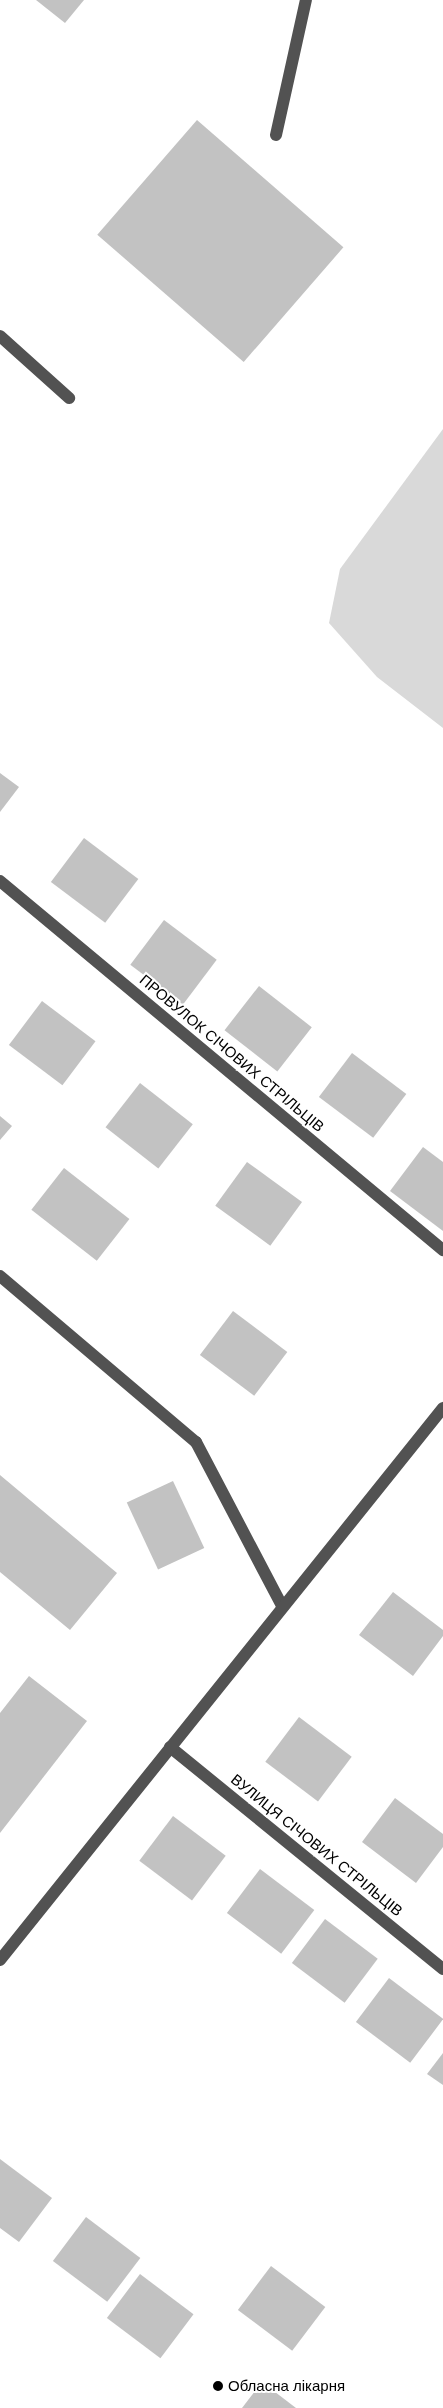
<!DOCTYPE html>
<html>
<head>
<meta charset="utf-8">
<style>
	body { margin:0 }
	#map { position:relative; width:443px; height:2408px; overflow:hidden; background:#fff; font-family:Arial,sans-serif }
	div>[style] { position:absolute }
	.green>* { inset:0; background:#d9d9d9 }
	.building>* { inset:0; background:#c2c2c2; transform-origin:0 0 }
	.minor>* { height:12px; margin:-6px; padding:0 6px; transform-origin:6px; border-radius:6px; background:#525252 }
	.dots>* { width:14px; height:14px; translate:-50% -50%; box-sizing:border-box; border:2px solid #fff; border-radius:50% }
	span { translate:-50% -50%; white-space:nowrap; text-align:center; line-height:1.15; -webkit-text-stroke:4px #fff; paint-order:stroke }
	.street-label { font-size:15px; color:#000 }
	.poi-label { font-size:15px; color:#000 }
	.left { translate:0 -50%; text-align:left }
</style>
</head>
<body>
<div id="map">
	<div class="green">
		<i style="clip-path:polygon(443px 429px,443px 728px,377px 677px,329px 623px,340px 569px)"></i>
	</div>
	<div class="building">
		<i style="clip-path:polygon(36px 0,84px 0,65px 23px)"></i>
		<i style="left:197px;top:120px;width:194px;height:152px;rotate:41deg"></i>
		<i style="clip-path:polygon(0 773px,19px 787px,0 812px)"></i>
		<i style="left:84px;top:838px;width:68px;height:55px;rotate:37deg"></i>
		<i style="left:164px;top:920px;width:66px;height:56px;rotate:37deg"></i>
		<i style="left:259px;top:986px;width:67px;height:56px;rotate:38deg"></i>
		<i style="left:42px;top:1001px;width:67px;height:55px;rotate:37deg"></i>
		<i style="left:352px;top:1053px;width:68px;height:55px;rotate:37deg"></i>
		<i style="left:140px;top:1083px;width:67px;height:56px;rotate:38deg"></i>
		<i style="clip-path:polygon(0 1116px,12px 1126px,0 1140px)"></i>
		<i style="clip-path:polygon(423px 1147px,443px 1162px,443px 1231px,390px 1191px)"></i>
		<i style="left:247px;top:1162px;width:68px;height:54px;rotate:36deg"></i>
		<i style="left:64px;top:1168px;width:83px;height:53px;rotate:38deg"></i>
		<i style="left:233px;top:1311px;width:68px;height:55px;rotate:37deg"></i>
		<i style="clip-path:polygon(0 1475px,117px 1573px,70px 1630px,0 1572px)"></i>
		<i style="left:173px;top:1481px;width:74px;height:51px;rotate:65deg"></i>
		<i style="clip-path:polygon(393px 1592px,443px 1630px,443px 1636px,413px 1676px,359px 1635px)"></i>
		<i style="clip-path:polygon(29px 1676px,87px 1721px,0 1833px,0 1713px)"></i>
		<i style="left:299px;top:1717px;width:66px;height:56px;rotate:37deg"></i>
		<i style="clip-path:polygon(395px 1798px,443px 1834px,443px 1847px,416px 1883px,362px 1842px)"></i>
		<i style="left:173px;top:1816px;width:66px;height:56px;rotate:37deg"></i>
		<i style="left:260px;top:1869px;width:68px;height:55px;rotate:37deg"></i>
		<i style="left:325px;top:1919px;width:66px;height:55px;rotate:37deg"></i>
		<i style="left:389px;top:1978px;width:68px;height:55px;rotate:37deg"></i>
		<i style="clip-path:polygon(443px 2053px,443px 2085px,427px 2074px)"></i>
		<i style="clip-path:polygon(0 2159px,52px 2198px,19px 2242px,0 2228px)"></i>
		<i style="left:86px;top:2217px;width:68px;height:55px;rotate:37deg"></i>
		<i style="left:271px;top:2266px;width:68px;height:55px;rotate:37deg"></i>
		<i style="left:140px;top:2274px;width:67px;height:55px;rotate:37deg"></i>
		<i style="clip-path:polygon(262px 2382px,296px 2408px,242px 2408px)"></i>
	</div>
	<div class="minor">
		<i style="left:276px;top:135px;width:138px;rotate:-77.5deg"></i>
		<i style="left:0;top:336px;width:93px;rotate:41.9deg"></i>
		<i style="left:0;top:881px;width:577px;rotate:39.79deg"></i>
		<i style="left:0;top:1276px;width:257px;rotate:40.3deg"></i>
		<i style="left:196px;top:1442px;width:185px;rotate:62.3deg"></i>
		<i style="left:170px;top:1747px;width:352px;rotate:39.1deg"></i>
		<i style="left:0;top:1960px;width:708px;rotate:-51.25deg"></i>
	</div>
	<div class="dots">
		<i style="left:218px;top:2386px;background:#000"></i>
	</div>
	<div class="street-label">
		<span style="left:232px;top:1053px;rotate:40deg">ПРОВУЛОК СІЧОВИХ СТРІЛЬЦІВ</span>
		<span style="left:317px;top:1845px;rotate:39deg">ВУЛИЦЯ СІЧОВИХ СТРІЛЬЦІВ</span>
	</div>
	<div class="poi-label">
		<span class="left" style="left:228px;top:2386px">Обласна лікарня</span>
	</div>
</div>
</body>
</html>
